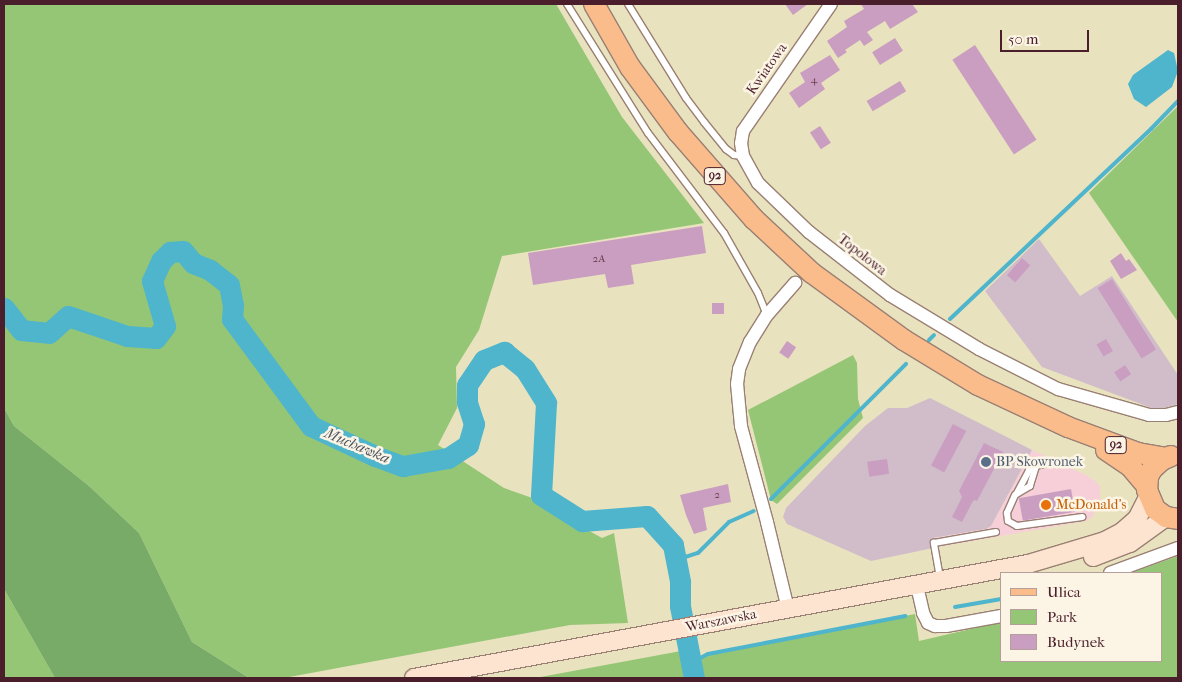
<!DOCTYPE html>
<html>
<head>
<meta charset="utf-8">
<style>
	body { margin:0 }
	#map { position:relative; width:1182px; height:682px; overflow:hidden; background:#e9e2be; font-family:"IM FELL French Canon",serif }
	div>[style] { position:absolute }
	.built>* { inset:0; background:#f6cfd8 }
	.industrial>* { inset:0; background:#d1bdca }
	.green>* { inset:0; background:#95c676 }
	.forest>* { inset:0; background:#78ab67 }
	.water>* { inset:0; background:#4eb5cc }
	.stream>* { height:4px; margin:-2px; padding:0 2px; transform-origin:2px; border-radius:2px; background:#4eb5cc }
	.river>* { height:21px; margin:-10.5px; padding:0 10.5px; transform-origin:10.5px; border-radius:10.5px; background:#4eb5cc }
	.building>* { inset:0; background:#ca9ec0; transform-origin:0 0 }
	.roads { filter:drop-shadow(1px 0 #9a8074) drop-shadow(-1px 0 #9a8074) drop-shadow(0 1px #9a8074) drop-shadow(0 -1px #9a8074) }
	.lane>* { height:6px; margin:-3px; padding:0 3px; transform-origin:3px; border-radius:3px; background:#fff }
	.street>* { height:12px; margin:-6px; padding:0 6px; transform-origin:6px; border-radius:6px; background:#fff }
	.secondary>* { height:18px; margin:-9px; padding:0 9px; transform-origin:9px; border-radius:9px; background:#fde4d1 }
	.primary>* { height:20px; margin:-10px; padding:0 10px; transform-origin:10px; border-radius:10px; background:#fabc8b }
	.dots>* { width:14px; height:14px; translate:-50% -50%; box-sizing:border-box; border:2px solid #fcf5e5; border-radius:50% }
	span { translate:-50% -50%; white-space:nowrap; text-align:center; line-height:1.15; -webkit-text-stroke:5px #fcf5e5; paint-order:stroke }
	.number-label { font-size:11px; color:#6a3f50 }
	.number-label span { -webkit-text-stroke-width:0 }
	.shield-label span { padding:1px 4px; background:#fcf5e5; border:1px solid; border-radius:4px; -webkit-text-stroke-width:0 }
	.shield-label { font-size:12px; color:#4a1f2b; font-weight:700 }
	.street-label { font-size:14px; color:#4a1f2b }
	.service-label { font-size:14px; color:#4e5e75 }
	.left { translate:0 -50%; text-align:left }
	.food-label { font-size:14px; color:#c56008 }
	.water-label { font-size:15px; color:#4b5463; font-style:italic }
	.frame { position:absolute; inset:0; border:5px solid #4a1f2b; pointer-events:none }
	.legend { position:absolute; left:1000px; top:572px; width:162px; height:90px; box-sizing:border-box; background:#fcf5e5; border:1px solid #b59f9b; margin:0; padding:6px 9px; list-style:none; font-size:15px; color:#4a1f2b }
	.legend li { display:flex; align-items:center; gap:10px; height:25px }
	.legend b { width:25px; border:1px solid #b59f9b }
	.scale { position:absolute; left:1000px; top:30px; width:89px; height:22px; box-sizing:border-box; border:2px solid #4a1f2b; border-top:0; padding-left:6px; font-size:15px; line-height:18px; white-space:nowrap; color:#4a1f2b; -webkit-text-stroke:4px #fcf5e5; paint-order:stroke }
</style>
</head>
<body>
<div id="map">
	<div class="built">
		<i style="clip-path:polygon(1032px 450px,1086px 475px,1096px 482px,1100px 487px,1100px 502px,1092px 517px,1086px 521px,933px 548px,932px 538px,986px 529px,991px 526px)"></i>
	</div>
	<div class="industrial">
		<i style="clip-path:polygon(1039px 239px,1080px 296px,1112px 276px,1178px 375px,1178px 404px,1157px 410px,1042px 367px,985px 291px)"></i>
		<i style="clip-path:polygon(930px 398px,1032px 450px,991px 526px,986px 529px,932px 538px,933px 548px,871px 561px,787px 524px,783px 517px,786px 508px,865px 426px,888px 408px,907px 408px)"></i>
	</div>
	<div class="green">
		<i style="clip-path:polygon(4px 4px,556px 4px,622px 117px,704px 223px,502px 256px,479px 330px,456px 367px,457px 408px,438px 445px,504px 488px,561px 508px,582px 527px,602px 538px,614px 533px,628px 623px,570px 625px,284px 678px,249px 678px,192px 642px,139px 533px,89px 486px,14px 426px,4px 408px)"></i>
		<i style="clip-path:polygon(1178px 106px,1178px 322px,1089px 193px)"></i>
		<i style="clip-path:polygon(853px 355px,857px 363px,858px 399px,863px 418px,777px 504px,771px 500px,748px 410px)"></i>
		<i style="clip-path:polygon(1178px 556px,1178px 678px,699px 678px,695px 661px,708px 654px,915px 614px,919px 641px,1001px 622px,1001px 661px,1161px 661px,1161px 573px,1131px 573px)"></i>
		<i style="clip-path:polygon(4px 589px,55px 678px,4px 678px)"></i>
		<i style="clip-path:polygon(681px 651px,689px 678px,535px 678px)"></i>
	</div>
	<div class="forest">
		<i style="clip-path:polygon(4px 408px,14px 426px,89px 486px,139px 533px,192px 642px,249px 678px,55px 678px,4px 589px)"></i>
	</div>
	<div class="water">
		<i style="clip-path:polygon(1168px 50px,1174px 53px,1178px 71px,1172px 87px,1146px 107px,1134px 99px,1128px 84px,1133px 75px)"></i>
	</div>
	<div class="stream">
		<i style="left:950px;top:319px;width:277px;rotate:-43.4deg"></i>
		<i style="left:1151px;top:129px;width:39px;rotate:-46deg"></i>
		<i style="left:929px;top:340px;width:7px;rotate:-45deg"></i>
		<i style="left:771px;top:499px;width:191px;rotate:-45deg"></i>
		<i style="left:676px;top:560px;width:23px;rotate:-18deg"></i>
		<i style="left:698px;top:553px;width:44px;rotate:-45deg"></i>
		<i style="left:729px;top:522px;width:27px;rotate:-24deg"></i>
		<i style="left:955px;top:607px;width:47px;rotate:-9.9deg"></i>
		<i style="left:691px;top:663px;width:19px;rotate:-28deg"></i>
		<i style="left:708px;top:654px;width:201px;rotate:-10.9deg"></i>
	</div>
	<div class="river">
		<i style="left:4px;top:308px;width:28px;rotate:52deg"></i>
		<i style="left:21px;top:330px;width:28px;rotate:6deg"></i>
		<i style="left:49px;top:333px;width:25px;rotate:-42deg"></i>
		<i style="left:68px;top:316px;width:62px;rotate:18.7deg"></i>
		<i style="left:127px;top:336px;width:29px;rotate:4deg"></i>
		<i style="left:156px;top:338px;width:15px;rotate:-53deg"></i>
		<i style="left:165px;top:326px;width:47px;rotate:-106.1deg"></i>
		<i style="left:152px;top:281px;width:22px;rotate:-66deg"></i>
		<i style="left:161px;top:261px;width:13px;rotate:-45deg"></i>
		<i style="left:170px;top:252px;width:13px;rotate:-4deg"></i>
		<i style="left:183px;top:251px;width:16px;rotate:50deg"></i>
		<i style="left:193px;top:263px;width:18px;rotate:22deg"></i>
		<i style="left:210px;top:270px;width:24px;rotate:38deg"></i>
		<i style="left:229px;top:285px;width:20px;rotate:79deg"></i>
		<i style="left:233px;top:305px;width:14px;rotate:94deg"></i>
		<i style="left:232px;top:319px;width:133px;rotate:53.6deg"></i>
		<i style="left:311px;top:426px;width:71px;rotate:25.1deg"></i>
		<i style="left:375px;top:456px;width:30px;rotate:20deg"></i>
		<i style="left:403px;top:466px;width:46px;rotate:-10.1deg"></i>
		<i style="left:448px;top:458px;width:24px;rotate:-33deg"></i>
		<i style="left:468px;top:445px;width:22px;rotate:-74deg"></i>
		<i style="left:474px;top:424px;width:23px;rotate:-108deg"></i>
		<i style="left:467px;top:402px;width:17px;rotate:-90deg"></i>
		<i style="left:467px;top:385px;width:30px;rotate:-56deg"></i>
		<i style="left:484px;top:360px;width:22px;rotate:-22deg"></i>
		<i style="left:504px;top:352px;width:27px;rotate:39deg"></i>
		<i style="left:525px;top:369px;width:40px;rotate:58deg"></i>
		<i style="left:546px;top:403px;width:92px;rotate:93.1deg"></i>
		<i style="left:541px;top:495px;width:49px;rotate:32.4deg"></i>
		<i style="left:582px;top:521px;width:65px;rotate:-4.4deg"></i>
		<i style="left:647px;top:516px;width:39px;rotate:48deg"></i>
		<i style="left:673px;top:545px;width:38px;rotate:79deg"></i>
		<i style="left:680px;top:582px;width:24px;rotate:90deg"></i>
		<i style="left:680px;top:606px;width:73px;rotate:79deg"></i>
	</div>
	<div class="building">
		<i style="clip-path:polygon(785px 4px,808px 4px,793px 15px)"></i>
		<i style="clip-path:polygon(861px 4px,912px 4px,918px 12px,890px 29px,885px 21px,867px 32px,873px 40px,864px 46px,860px 40px,845px 50px,847px 52px,838px 58px,827px 41px,847px 27px,844px 21px,864px 9px)"></i>
		<i style="left:895px;top:38px;width:15px;height:27px;rotate:58deg"></i>
		<i style="left:975px;top:45px;width:113px;height:27px;rotate:57deg"></i>
		<i style="clip-path:polygon(830px 55px,840px 70px,821px 83px,825px 89px,799px 108px,789px 93px,805px 82px,800px 73px)"></i>
		<i style="left:900px;top:81px;width:12px;height:39px;rotate:59deg"></i>
		<i style="left:820px;top:126px;width:20px;height:12px;rotate:57deg"></i>
		<i style="clip-path:polygon(702px 226px,706px 253px,631px 265px,634px 284px,608px 288px,605px 274px,533px 285px,528px 253px)"></i>
		<i style="clip-path:polygon(1121px 253px,1126px 261px,1129px 259px,1137px 270px,1121px 279px,1110px 261px)"></i>
		<i style="left:1022px;top:258px;width:11px;height:23px;rotate:41deg"></i>
		<i style="left:1112px;top:279px;width:83px;height:17px;rotate:58deg"></i>
		<i style="left:712px;top:303px;width:12px;height:11px"></i>
		<i style="left:1106px;top:339px;width:14px;height:11px;rotate:60deg"></i>
		<i style="left:787px;top:341px;width:11px;height:14px;rotate:34deg"></i>
		<i style="left:1125px;top:365px;width:11px;height:13px;rotate:56deg"></i>
		<i style="left:953px;top:424px;width:15px;height:47px;rotate:28deg"></i>
		<i style="clip-path:polygon(984px 443px,1003px 452px,977px 501px,974px 500px,972px 503px,962px 522px,952px 517px,962px 497px,959px 491px)"></i>
		<i style="left:887px;top:459px;width:15px;height:20px;rotate:82deg"></i>
		<i style="clip-path:polygon(728px 484px,731px 502px,703px 508px,707px 530px,694px 534px,686px 515px,680px 495px)"></i>
		<i style="left:1071px;top:489px;width:23px;height:53px;rotate:80deg"></i>
	</div>
	<div class="roads">
		<div class="lane">
			<i style="left:567px;top:4px;width:152px;rotate:57.9deg"></i>
			<i style="left:648px;top:133px;width:126px;rotate:52.8deg"></i>
			<i style="left:724px;top:233px;width:69px;rotate:60.5deg"></i>
			<i style="left:758px;top:293px;width:24px;rotate:68deg"></i>
			<i style="left:628px;top:4px;width:110px;rotate:58.3deg"></i>
			<i style="left:686px;top:98px;width:30px;rotate:53deg"></i>
			<i style="left:704px;top:122px;width:35px;rotate:51deg"></i>
			<i style="left:726px;top:149px;width:10px;rotate:37deg"></i>
			<i style="left:734px;top:155px;width:9px;rotate:6deg"></i>
			<i style="left:1049px;top:463px;width:13px;rotate:167deg"></i>
			<i style="left:1036px;top:466px;width:21px;rotate:107deg"></i>
			<i style="left:1030px;top:486px;width:17px;rotate:149deg"></i>
			<i style="left:1015px;top:495px;width:20px;rotate:114deg"></i>
			<i style="left:1007px;top:513px;width:8px;rotate:83deg"></i>
			<i style="left:1008px;top:521px;width:10px;rotate:29deg"></i>
			<i style="left:1017px;top:526px;width:66px;rotate:-7.9deg"></i>
			<i style="left:1017px;top:493px;width:26px;rotate:-62deg"></i>
			<i style="left:1029px;top:470px;width:8px;rotate:-30deg"></i>
			<i style="left:940px;top:578px;width:36px;rotate:-100deg"></i>
			<i style="left:934px;top:543px;width:63px;rotate:-10.1deg"></i>
		</div>
		<div class="street">
			<i style="left:831px;top:4px;width:155px;rotate:124.7deg"></i>
			<i style="left:743px;top:131px;width:12px;rotate:99deg"></i>
			<i style="left:741px;top:143px;width:13px;rotate:81deg"></i>
			<i style="left:743px;top:156px;width:31px;rotate:61deg"></i>
			<i style="left:758px;top:183px;width:71px;rotate:43.9deg"></i>
			<i style="left:809px;top:232px;width:103px;rotate:37.9deg"></i>
			<i style="left:890px;top:295px;width:104px;rotate:31.2deg"></i>
			<i style="left:979px;top:349px;width:89px;rotate:26.9deg"></i>
			<i style="left:1058px;top:389px;width:95px;rotate:15.9deg"></i>
			<i style="left:1149px;top:415px;width:17px"></i>
			<i style="left:1166px;top:415px;width:12px;rotate:-14deg"></i>
			<i style="left:1110px;top:573px;width:72px;rotate:-20.2deg"></i>
			<i style="left:917px;top:586px;width:28px;rotate:77deg"></i>
			<i style="left:923px;top:613px;width:11px;rotate:63deg"></i>
			<i style="left:928px;top:623px;width:8px;rotate:23deg"></i>
			<i style="left:935px;top:626px;width:11px"></i>
			<i style="left:946px;top:626px;width:56px;rotate:-10.3deg"></i>
			<i style="left:788px;top:609px;width:89px;rotate:-103.6deg"></i>
			<i style="left:767px;top:522px;width:99px;rotate:-105.2deg"></i>
			<i style="left:741px;top:426px;width:42px;rotate:-95.4deg"></i>
			<i style="left:737px;top:384px;width:15px;rotate:-82deg"></i>
			<i style="left:739px;top:369px;width:29px;rotate:-68deg"></i>
			<i style="left:750px;top:342px;width:32px;rotate:-58deg"></i>
			<i style="left:767px;top:315px;width:43px;rotate:-48.8deg"></i>
		</div>
		<div class="secondary">
			<i style="left:1093px;top:557px;width:40px;rotate:-21deg"></i>
			<i style="left:1130px;top:543px;width:44px;rotate:-35.8deg"></i>
			<i style="left:414px;top:678px;width:624px;rotate:-10.52deg"></i>
			<i style="left:1028px;top:564px;width:80px;rotate:-16.6deg"></i>
			<i style="left:1105px;top:541px;width:19px;rotate:-28deg"></i>
			<i style="left:1122px;top:532px;width:20px;rotate:-41deg"></i>
			<i style="left:1137px;top:519px;width:25px;rotate:-63deg"></i>
		</div>
		<div class="primary">
			<i style="left:594px;top:4px;width:73px;rotate:60.3deg"></i>
			<i style="left:630px;top:67px;width:81px;rotate:53.6deg"></i>
			<i style="left:678px;top:132px;width:116px;rotate:48.9deg"></i>
			<i style="left:754px;top:219px;width:79px;rotate:43deg"></i>
			<i style="left:812px;top:273px;width:114px;rotate:36.1deg"></i>
			<i style="left:904px;top:340px;width:87px;rotate:31.3deg"></i>
			<i style="left:978px;top:385px;width:99px;rotate:25deg"></i>
			<i style="left:1068px;top:427px;width:75px;rotate:20.4deg"></i>
			<i style="left:1138px;top:453px;width:28px;rotate:10deg"></i>
			<i style="left:1106px;top:450px;width:29px;rotate:34deg"></i>
			<i style="left:1130px;top:466px;width:26px;rotate:50deg"></i>
			<i style="left:1171px;top:456px;width:10px;rotate:156deg"></i>
			<i style="left:1162px;top:460px;width:13px;rotate:138deg"></i>
			<i style="left:1152px;top:469px;width:9px;rotate:117deg"></i>
			<i style="left:1148px;top:477px;width:13px;rotate:94deg"></i>
			<i style="left:1147px;top:490px;width:21px;rotate:67deg"></i>
			<i style="left:1155px;top:509px;width:14px;rotate:36deg"></i>
			<i style="left:1166px;top:517px;width:12px;rotate:9deg"></i>
		</div>
	</div>
	<div class="dots">
		<i style="left:986px;top:462px;background:#5c6f8a"></i>
		<i style="left:1046px;top:505px;background:#e8710a"></i>
	</div>
	<div class="number-label">
		<span style="left:814px;top:80px">4</span>
		<span style="left:599px;top:259px">2A</span>
		<span style="left:717px;top:495px">2</span>
	</div>
	<div class="shield-label">
		<span style="left:715px;top:176px">92</span>
		<span style="left:1116px;top:445px">92</span>
	</div>
	<div class="street-label">
		<span style="left:767px;top:69px;rotate:-55deg">Kwiatowa</span>
		<span style="left:862px;top:255px;rotate:38deg">Topolowa</span>
		<span style="left:721px;top:621px;rotate:-11deg">Warszawska</span>
	</div>
	<div class="service-label">
		<span class="left" style="left:996px;top:462px">BP Skowronek</span>
	</div>
	<div class="food-label">
		<span class="left" style="left:1056px;top:505px">McDonald's</span>
	</div>
	<div class="water-label">
		<span style="left:357px;top:446px;rotate:23deg">Muchawka</span>
	</div>
	<div class="frame"></div>
	<ul class="legend">
	<li><b style="height:6px;background:#fabc8b"></b>Ulica</li>
	<li><b style="height:14px;background:#95c676"></b>Park</li>
	<li><b style="height:14px;background:#ca9ec0"></b>Budynek</li>
	</ul>
	<div class="scale">50 m</div>
</div>
</body>
</html>
